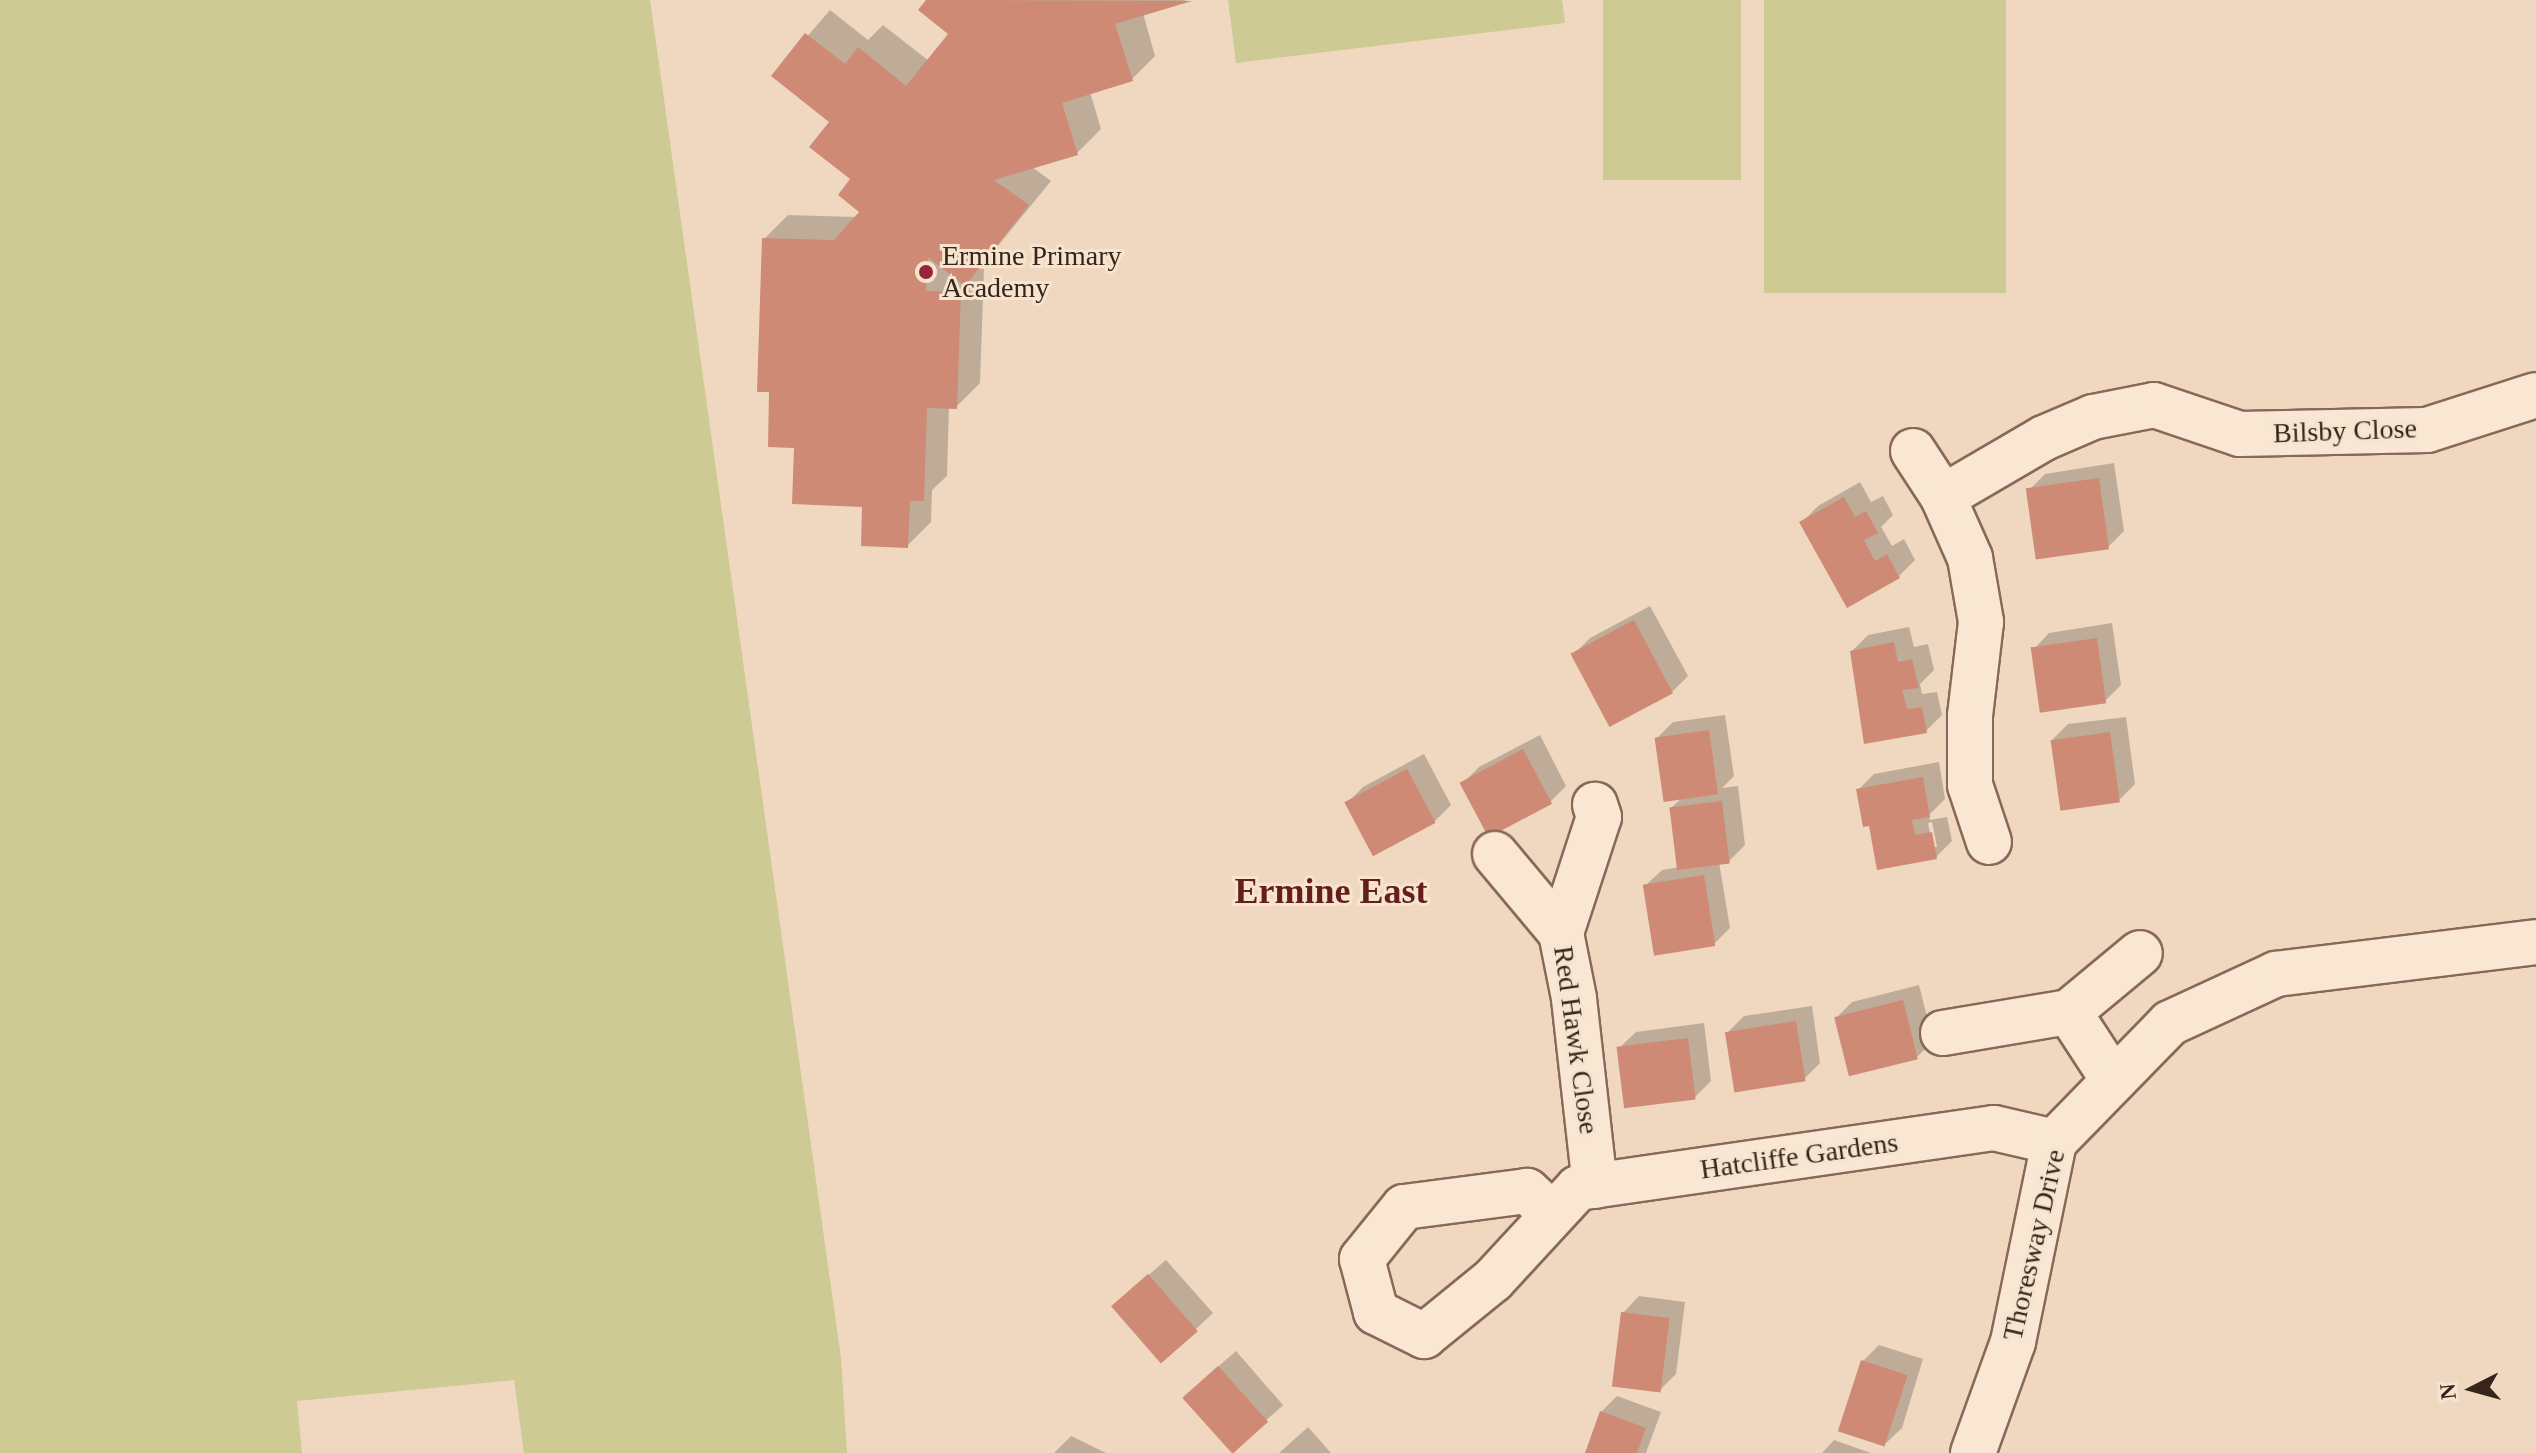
<!DOCTYPE html>
<html>
<head>
<meta charset="utf-8">
<style>
	body { margin:0 }
	#map { position:relative; width:2536px; height:1453px; overflow:hidden; background:#efd8bf; font-family:Georgia,serif }
	div>[style] { position:absolute }
	.green>* { inset:0; background:#cdca93; transform-origin:0 0 }
	.shadow>* { inset:0; background:#0003; transform-origin:0 0 }
	.building>* { inset:0; background:#ce8a74; transform-origin:0 0 }
	.roads { filter:drop-shadow(2px 0 #886957) drop-shadow(-2px 0 #886957) drop-shadow(0 2px #886957) drop-shadow(0 -2px #886957) }
	.street>* { height:44px; margin:-22px; padding:0 22px; transform-origin:22px; border-radius:22px; background:#f9e7d3 }
	.dots>* { width:22px; height:22px; translate:-50% -50%; box-sizing:border-box; border:4px solid #f6e4cf; border-radius:50% }
	span { translate:-50% -50%; white-space:nowrap; text-align:center; line-height:1.15; -webkit-text-stroke:6px #f6e4cf; paint-order:stroke }
	.poi-label { font-size:28px; color:#37251c }
	.left { translate:0 -50%; text-align:left }
	.street-label { font-size:28px; color:#37251c }
	.district-label { font-size:36px; color:#641e1b; font-weight:700 }
	.north { position:absolute; left:2432px; top:1349px; width:80px; height:80px; -webkit-text-stroke:6px #f6e4cf; paint-order:stroke; rotate:264deg; font-size:22px; font-weight:700; line-height:32px; text-align:center; color:#37251c }
	.north::after { content:''; display:block; margin:auto; width:28px; height:36px; background:#37251c; clip-path:polygon(50% 0,100% 100%,50% 72%,0 100%) }
</style>
</head>
<body>
<div id="map">
	<div class="green">
		<i style="clip-path:polygon(0 0,650px 0,841px 1358px,847px 1453px,524px 1453px,514px 1380px,297px 1401px,302px 1453px,0 1453px)"></i>
		<i style="clip-path:polygon(1228px 0,1562px 0,1565px 23px,1236px 63px)"></i>
		<i style="left:1603px;top:0;width:138px;height:180px"></i>
		<i style="left:1764px;top:0;width:242px;height:293px"></i>
	</div>
	<div class="shadow">
		<i style="clip-path:polygon(929px 0,1187px 0,1143px 13px,1155px 56px,1132px 79px,1090px 92px,1101px 129px,1077px 153px,1032px 167px,1051px 181px,979px 269px,984px 269px,980px 383px,956px 407px,949px 406px,947px 476px,932px 490px,931px 522px,907px 546px,796px 446px,771px 390px,764px 239px,788px 215px,857px 217px,862px 212px,832px 121px,774px 75px,830px 10px,868px 40px,883px 25px,929px 61px,951px 34px,921px 10px)"></i>
		<i style="clip-path:polygon(2114px 463px,2124px 531px,2108px 547px,2029px 490px,2045px 474px)"></i>
		<i style="clip-path:polygon(1860px 482px,1871px 502px,1883px 496px,1893px 515px,1881px 527px,1892px 546px,1904px 539px,1915px 560px,1899px 576px,1848px 605px,1802px 522px,1818px 506px)"></i>
		<i style="clip-path:polygon(1650px 606px,1688px 676px,1672px 692px,1574px 654px,1590px 638px)"></i>
		<i style="clip-path:polygon(2112px 623px,2121px 685px,2105px 701px,2033px 650px,2049px 633px)"></i>
		<i style="clip-path:polygon(1909px 627px,1914px 647px,1928px 644px,1934px 670px,1920px 684px,1922px 694px,1937px 692px,1942px 715px,1926px 731px,1852px 651px,1868px 635px)"></i>
		<i style="clip-path:polygon(1725px 715px,1734px 776px,1722px 788px,1738px 786px,1745px 845px,1729px 861px,1719px 862px,1730px 928px,1714px 944px,1645px 886px,1662px 870px,1679px 867px,1671px 808px,1683px 797px,1657px 738px,1673px 722px)"></i>
		<i style="clip-path:polygon(2126px 717px,2135px 784px,2119px 800px,2052px 740px,2068px 724px)"></i>
		<i style="clip-path:polygon(1540px 735px,1566px 786px,1550px 802px,1463px 783px,1479px 767px)"></i>
		<i style="clip-path:polygon(1424px 754px,1451px 805px,1435px 821px,1347px 803px,1363px 787px)"></i>
		<i style="clip-path:polygon(evenodd,1939px 762px,1945px 799px,1929px 815px,1930px 820px,1947px 817px,1952px 841px,1936px 857px,1871px 824px,1858px 790px,1874px 774px,1939px 762px,1932px 822px,1937px 847px,1933px 847px,1928px 823px,1932px 822px)"></i>
		<i style="clip-path:polygon(1919px 985px,1933px 1041px,1917px 1057px,1836px 1018px,1852px 1002px)"></i>
		<i style="clip-path:polygon(1812px 1006px,1820px 1063px,1804px 1079px,1727px 1033px,1744px 1016px)"></i>
		<i style="clip-path:polygon(1704px 1023px,1711px 1081px,1695px 1097px,1619px 1048px,1636px 1032px)"></i>
		<i style="clip-path:polygon(1166px 1260px,1213px 1313px,1162px 1361px,1130px 1291px)"></i>
		<i style="clip-path:polygon(1639px 1296px,1685px 1302px,1676px 1374px,1660px 1390px,1623px 1313px)"></i>
		<i style="clip-path:polygon(1879px 1345px,1923px 1359px,1902px 1428px,1885px 1444px,1863px 1361px)"></i>
		<i style="left:1236px;top:1351px;width:72px;height:69px;rotate:49deg"></i>
		<i style="clip-path:polygon(1617px 1396px,1661px 1412px,1646px 1453px,1587px 1453px,1601px 1412px)"></i>
		<i style="clip-path:polygon(1308px 1427px,1331px 1453px,1279px 1453px)"></i>
		<i style="clip-path:polygon(1071px 1436px,1106px 1453px,1054px 1453px)"></i>
		<i style="clip-path:polygon(1834px 1440px,1871px 1453px,1822px 1453px)"></i>
	</div>
	<div class="building">
		<i style="clip-path:polygon(926px 0,1192px 1px,1115px 24px,1133px 81px,1062px 103px,1078px 155px,994px 180px,1029px 205px,965px 286px,928px 257px,926px 291px,961px 292px,957px 409px,927px 408px,924px 501px,910px 501px,908px 548px,861px 546px,862px 507px,792px 504px,794px 448px,768px 447px,769px 392px,757px 392px,762px 238px,834px 240px,859px 212px,838px 195px,850px 179px,809px 147px,829px 122px,771px 76px,805px 33px,845px 64px,858px 47px,906px 86px,948px 34px,918px 10px)"></i>
		<i style="left:2099px;top:478px;width:72px;height:74px;rotate:82deg"></i>
		<i style="clip-path:polygon(1844px 497px,1855px 517px,1866px 511px,1878px 533px,1864px 540px,1875px 561px,1887px 554px,1900px 578px,1847px 608px,1799px 522px)"></i>
		<i style="left:1634px;top:620px;width:83px;height:72px;rotate:62deg"></i>
		<i style="left:2097px;top:638px;width:66px;height:67px;rotate:82deg"></i>
		<i style="clip-path:polygon(1894px 642px,1898px 662px,1912px 659px,1919px 688px,1902px 690px,1907px 709px,1922px 707px,1927px 733px,1864px 744px,1850px 651px)"></i>
		<i style="left:1709px;top:730px;width:65px;height:55px;rotate:82deg"></i>
		<i style="left:2110px;top:732px;width:71px;height:60px;rotate:82deg"></i>
		<i style="left:1523px;top:749px;width:62px;height:72px;rotate:62deg"></i>
		<i style="left:1407px;top:769px;width:61px;height:71px;rotate:62deg"></i>
		<i style="clip-path:polygon(1923px 777px,1930px 817px,1912px 820px,1915px 835px,1932px 832px,1937px 859px,1877px 870px,1869px 826px,1863px 827px,1856px 789px)"></i>
		<i style="left:1722px;top:801px;width:63px;height:53px;rotate:83deg"></i>
		<i style="left:1704px;top:875px;width:72px;height:62px;rotate:81deg"></i>
		<i style="left:1903px;top:1000px;width:61px;height:71px;rotate:76deg"></i>
		<i style="left:1796px;top:1021px;width:61px;height:72px;rotate:81deg"></i>
		<i style="left:1688px;top:1038px;width:62px;height:72px;rotate:83deg"></i>
		<i style="left:1148px;top:1274px;width:76px;height:49px;rotate:49deg"></i>
		<i style="left:1621px;top:1312px;width:49px;height:75px;rotate:7deg"></i>
		<i style="left:1861px;top:1360px;width:49px;height:75px;rotate:18deg"></i>
		<i style="left:1218px;top:1366px;width:75px;height:48px;rotate:48deg"></i>
		<i style="clip-path:polygon(1600px 1411px,1646px 1428px,1637px 1453px,1585px 1453px)"></i>
	</div>
	<div class="roads">
		<div class="street">
			<i style="left:1913px;top:451px;width:55px;rotate:56.9deg"></i>
			<i style="left:1943px;top:497px;width:67px;rotate:66.1deg"></i>
			<i style="left:1970px;top:558px;width:65px;rotate:80.2deg"></i>
			<i style="left:1981px;top:622px;width:95px;rotate:96.7deg"></i>
			<i style="left:1970px;top:716px;width:69px;rotate:90deg"></i>
			<i style="left:1970px;top:785px;width:60px;rotate:71.6deg"></i>
			<i style="left:1943px;top:497px;width:117px;rotate:-30.3deg"></i>
			<i style="left:2044px;top:438px;width:53px;rotate:-23.2deg"></i>
			<i style="left:2093px;top:417px;width:62px;rotate:-11.1deg"></i>
			<i style="left:2154px;top:405px;width:91px;rotate:18.6deg"></i>
			<i style="left:2240px;top:434px;width:187px;rotate:-1.2deg"></i>
			<i style="left:2427px;top:430px;width:114px;rotate:-17.8deg"></i>
			<i style="left:1495px;top:854px;width:103px;rotate:50.1deg"></i>
			<i style="left:2069px;top:1012px;width:92px;rotate:-39.7deg"></i>
			<i style="left:1943px;top:1033px;width:128px;rotate:-9.5deg"></i>
			<i style="left:2069px;top:1012px;width:82px;rotate:56.9deg"></i>
			<i style="left:1595px;top:1186px;width:189px;rotate:-96.4deg"></i>
			<i style="left:1574px;top:998px;width:66px;rotate:-101.3deg"></i>
			<i style="left:1561px;top:933px;width:122px;rotate:-71.9deg"></i>
			<i style="left:1599px;top:817px;width:13px;rotate:-108deg"></i>
			<i style="left:1552px;top:1214px;width:34px;rotate:-137deg"></i>
			<i style="left:1527px;top:1191px;width:124px;rotate:172.6deg"></i>
			<i style="left:1404px;top:1207px;width:67px;rotate:128.9deg"></i>
			<i style="left:1362px;top:1259px;width:55px;rotate:75.2deg"></i>
			<i style="left:1376px;top:1312px;width:54px;rotate:26.6deg"></i>
			<i style="left:1424px;top:1336px;width:89px;rotate:-39.1deg"></i>
			<i style="left:1493px;top:1280px;width:125px;rotate:-47.3deg"></i>
			<i style="left:1578px;top:1188px;width:420px;rotate:-8.2deg"></i>
			<i style="left:1994px;top:1128px;width:62px;rotate:13.1deg"></i>
			<i style="left:1973px;top:1453px;width:118px;rotate:-70.2deg"></i>
			<i style="left:2013px;top:1342px;width:204px;rotate:-78.4deg"></i>
			<i style="left:2054px;top:1142px;width:166px;rotate:-45.7deg"></i>
			<i style="left:2170px;top:1023px;width:117px;rotate:-24.8deg"></i>
			<i style="left:2276px;top:974px;width:262px;rotate:-7deg"></i>
		</div>
	</div>
	<div class="dots">
		<i style="left:926px;top:272px;background:#98263a"></i>
	</div>
	<div class="poi-label">
		<span class="left" style="left:942px;top:272px">Ermine Primary<br>Academy</span>
	</div>
	<div class="street-label">
		<span style="left:2345px;top:431px;rotate:-2deg">Bilsby Close</span>
		<span style="left:1576px;top:1040px;rotate:82deg">Red Hawk Close</span>
		<span style="left:1799px;top:1156px;rotate:-8deg">Hatcliffe Gardens</span>
		<span style="left:2034px;top:1245px;rotate:-77deg">Thoresway Drive</span>
	</div>
	<div class="district-label">
		<span style="left:1331px;top:892px">Ermine East</span>
	</div>
	<div class="north">N</div>
</div>
</body>
</html>
